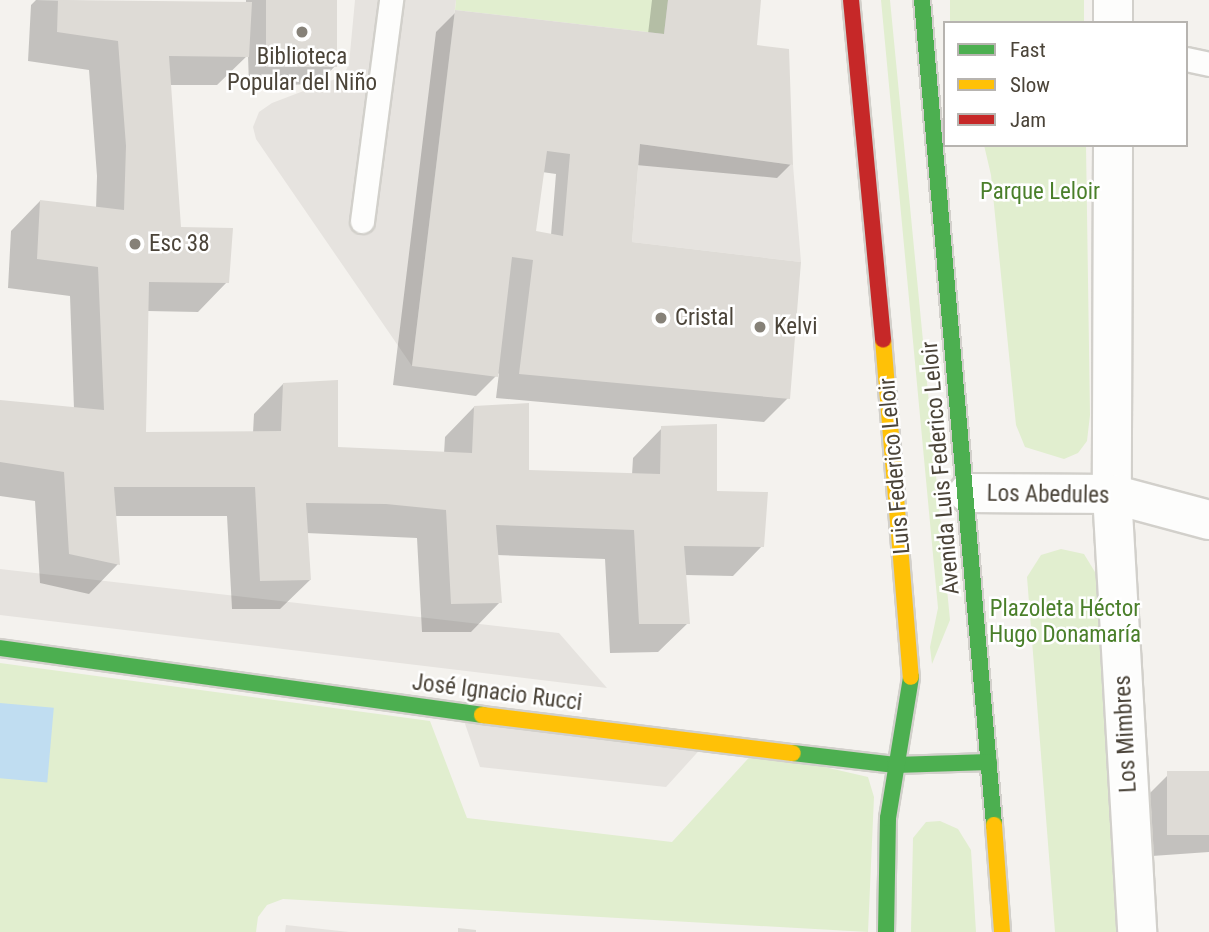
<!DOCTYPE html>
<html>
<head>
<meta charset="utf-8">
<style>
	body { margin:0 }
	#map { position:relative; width:1209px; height:932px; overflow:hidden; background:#f4f2ee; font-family:"Roboto Condensed",sans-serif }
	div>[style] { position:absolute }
	.green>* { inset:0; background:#e1eecf; transform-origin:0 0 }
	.parking>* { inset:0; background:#e6e3df }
	.water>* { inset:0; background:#c0ddf1; transform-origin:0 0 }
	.shadow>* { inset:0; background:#0003 }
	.building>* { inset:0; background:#dedbd6; transform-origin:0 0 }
	.roads { filter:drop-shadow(2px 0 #d2d0cb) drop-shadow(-2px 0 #d2d0cb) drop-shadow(0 2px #d2d0cb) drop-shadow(0 -2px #d2d0cb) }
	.lane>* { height:23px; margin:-11.5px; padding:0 11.5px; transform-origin:11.5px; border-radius:11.5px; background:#fdfdfc }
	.street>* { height:38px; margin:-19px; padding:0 19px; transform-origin:19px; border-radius:19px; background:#fdfdfc }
	.fast>* { height:16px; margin:-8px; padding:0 8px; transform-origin:8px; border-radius:8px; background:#4caf50 }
	.slow>* { height:16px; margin:-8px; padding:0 8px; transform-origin:8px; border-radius:8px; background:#ffc107 }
	.jam>* { height:16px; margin:-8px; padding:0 8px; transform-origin:8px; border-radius:8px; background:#c62828 }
	.dots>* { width:19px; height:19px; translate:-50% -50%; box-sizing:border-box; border:4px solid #fff; border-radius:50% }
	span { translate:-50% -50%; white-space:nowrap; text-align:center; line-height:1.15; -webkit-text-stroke:5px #fff; paint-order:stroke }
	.poi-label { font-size:23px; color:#4b4439 }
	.left { translate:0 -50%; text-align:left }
	.park-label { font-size:23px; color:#4a7f2a }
	.street-label { font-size:23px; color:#4b4439 }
	.legend { position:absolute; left:943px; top:21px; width:245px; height:126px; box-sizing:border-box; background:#fff; border:2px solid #b7b4b0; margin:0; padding:9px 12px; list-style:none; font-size:21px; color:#4b4439 }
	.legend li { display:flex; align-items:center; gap:14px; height:35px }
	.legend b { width:35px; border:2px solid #b7b4b0 }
</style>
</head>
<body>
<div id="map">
	<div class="green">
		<i style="clip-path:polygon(456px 0,668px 0,664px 34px,455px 10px)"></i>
		<i style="clip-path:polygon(881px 0,890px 0,950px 620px,932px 664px,930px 647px,938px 608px)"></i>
		<i style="left:950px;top:0;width:134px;height:23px"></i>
		<i style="clip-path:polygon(984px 145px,1086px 145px,1090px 415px,1087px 441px,1078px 453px,1064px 459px,1025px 447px,1016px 425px,991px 175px)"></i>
		<i style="clip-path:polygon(1061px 549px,1084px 554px,1098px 577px,1124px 932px,1055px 932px,1027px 577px,1041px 555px)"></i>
		<i style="clip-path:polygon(0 663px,430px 721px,467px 818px,672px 842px,755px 751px,868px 777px,874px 797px,868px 932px,283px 899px,267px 905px,258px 917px,256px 932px,0 932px)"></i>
		<i style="clip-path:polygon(940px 821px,958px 829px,971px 850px,976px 932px,911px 932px,913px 838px,926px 822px)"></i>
	</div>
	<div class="parking">
		<i style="clip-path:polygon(355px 0,456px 0,412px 366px,256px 139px,253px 127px,259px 112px,272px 103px,343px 76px,349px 64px)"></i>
		<i style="clip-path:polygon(640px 144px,793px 165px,801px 262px,632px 242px)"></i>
		<i style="clip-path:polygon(0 569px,559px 633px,607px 688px,0 615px)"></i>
		<i style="clip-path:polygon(463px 718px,705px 744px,666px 787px,480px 767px)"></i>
		<i style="clip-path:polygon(286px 925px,349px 932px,285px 932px)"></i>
	</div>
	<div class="water">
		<i style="left:0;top:703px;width:54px;height:75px;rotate:5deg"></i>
	</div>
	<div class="shadow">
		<i style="clip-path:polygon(36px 0,246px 4px,246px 0,335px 0,337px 64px,318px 84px,249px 86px,248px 55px,217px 85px,169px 85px,179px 229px,227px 282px,198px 312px,147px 311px,145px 433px,253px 433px,254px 414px,283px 384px,336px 449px,444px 454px,445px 437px,474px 407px,527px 471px,632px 475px,633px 458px,662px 428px,762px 546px,733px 576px,685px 575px,688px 623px,658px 652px,610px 653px,605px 559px,497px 555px,500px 602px,471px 632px,422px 632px,417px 538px,306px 533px,310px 580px,280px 609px,232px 609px,227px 516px,114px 516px,118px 564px,89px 594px,40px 583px,35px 501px,0 496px,0 403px,74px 409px,70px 296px,8px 288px,11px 231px,40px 201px,96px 209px,97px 176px,89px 70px,28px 61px,31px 5px)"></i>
		<i style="clip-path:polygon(evenodd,652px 0,760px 0,755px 46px,788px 50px,791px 164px,777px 178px,636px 165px,630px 244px,788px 398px,764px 422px,496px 398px,499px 373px,476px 396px,393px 385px,436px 32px,456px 12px,648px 34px,652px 0,542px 172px,556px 174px,551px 235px,535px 233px,542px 172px)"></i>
		<i style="clip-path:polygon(1209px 773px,1209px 852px,1152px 856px,1148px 795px,1167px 776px)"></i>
	</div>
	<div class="building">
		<i style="clip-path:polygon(58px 0,252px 2px,249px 57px,169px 56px,181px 227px,233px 228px,229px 283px,149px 282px,146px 432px,281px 431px,283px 383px,338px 380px,338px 447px,472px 453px,474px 406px,529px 403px,529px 470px,660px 474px,661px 426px,717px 424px,717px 491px,768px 492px,764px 547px,684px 546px,690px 624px,639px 624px,634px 530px,496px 525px,502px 603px,451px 604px,446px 510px,386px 504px,306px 503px,311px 580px,260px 581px,255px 487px,114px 487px,120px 565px,69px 554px,64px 472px,0 462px,0 400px,104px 410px,98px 267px,37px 259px,40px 200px,124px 210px,126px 146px,118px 41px,57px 32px)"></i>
		<i style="left:266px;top:0;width:71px;height:67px"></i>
		<i style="clip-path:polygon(evenodd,668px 0,761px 0,757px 45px,789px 49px,793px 165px,640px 144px,632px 242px,801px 262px,790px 399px,519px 374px,533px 260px,512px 257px,498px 377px,412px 366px,455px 10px,664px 34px,668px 0,547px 151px,570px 154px,563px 236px,536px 231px,547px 151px)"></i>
		<i style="left:1209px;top:771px;width:64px;height:42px;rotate:90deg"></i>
		<i style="clip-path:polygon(458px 928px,476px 930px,476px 932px,458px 932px)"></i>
	</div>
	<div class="roads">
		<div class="lane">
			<i style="left:1186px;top:59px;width:24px;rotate:12deg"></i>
			<i style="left:362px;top:221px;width:223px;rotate:-82.5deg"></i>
		</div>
		<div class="street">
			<i style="left:1113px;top:0;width:23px;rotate:90deg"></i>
			<i style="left:1113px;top:145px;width:349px;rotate:90.2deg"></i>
			<i style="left:1112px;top:494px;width:439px;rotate:86.7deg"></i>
			<i style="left:968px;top:493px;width:144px;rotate:0.4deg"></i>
			<i style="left:1112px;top:494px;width:100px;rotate:15deg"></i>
		</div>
		<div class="fast">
			<i style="left:922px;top:0;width:828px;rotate:85.01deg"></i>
			<i style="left:0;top:648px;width:487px;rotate:7.9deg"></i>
			<i style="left:793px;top:753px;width:103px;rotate:6.7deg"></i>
			<i style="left:895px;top:765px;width:94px;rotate:-1.8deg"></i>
			<i style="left:886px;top:932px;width:114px;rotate:-89deg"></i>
			<i style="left:888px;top:818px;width:143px;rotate:-80.7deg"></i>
		</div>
		<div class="slow">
			<i style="left:883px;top:339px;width:339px;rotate:85.3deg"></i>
			<i style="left:482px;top:715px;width:313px;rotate:7deg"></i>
			<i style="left:994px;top:825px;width:107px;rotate:85.7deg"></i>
		</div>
		<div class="jam">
			<i style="left:851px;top:0;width:341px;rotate:84.6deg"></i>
		</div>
	</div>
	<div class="dots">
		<i style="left:302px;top:32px;background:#868178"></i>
		<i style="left:135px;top:244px;background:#868178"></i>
		<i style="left:661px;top:318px;background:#868178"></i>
		<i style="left:760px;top:327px;background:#868178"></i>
	</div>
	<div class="poi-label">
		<span style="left:302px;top:70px">Biblioteca<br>Popular del Niño</span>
		<span class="left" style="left:149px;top:244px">Esc 38</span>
		<span class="left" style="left:675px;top:318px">Cristal</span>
		<span class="left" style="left:774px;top:327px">Kelvi</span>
	</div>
	<div class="park-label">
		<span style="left:1040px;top:192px">Parque Leloir</span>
		<span style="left:1065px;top:622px">Plazoleta Héctor<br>Hugo Donamaría</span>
	</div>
	<div class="street-label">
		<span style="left:895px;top:466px;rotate:-95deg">Luis Federico Leloir</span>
		<span style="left:941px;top:468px;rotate:-95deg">Avenida Luis Federico Leloir</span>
		<span style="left:1048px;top:495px;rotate:1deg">Los Abedules</span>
		<span style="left:497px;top:693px;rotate:7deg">José Ignacio Rucci</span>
		<span style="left:1126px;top:734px;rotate:-93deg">Los Mimbres</span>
	</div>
	<ul class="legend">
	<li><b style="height:9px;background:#4caf50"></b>Fast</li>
	<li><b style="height:9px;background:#ffc107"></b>Slow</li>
	<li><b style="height:9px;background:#c62828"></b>Jam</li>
	</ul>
</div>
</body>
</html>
